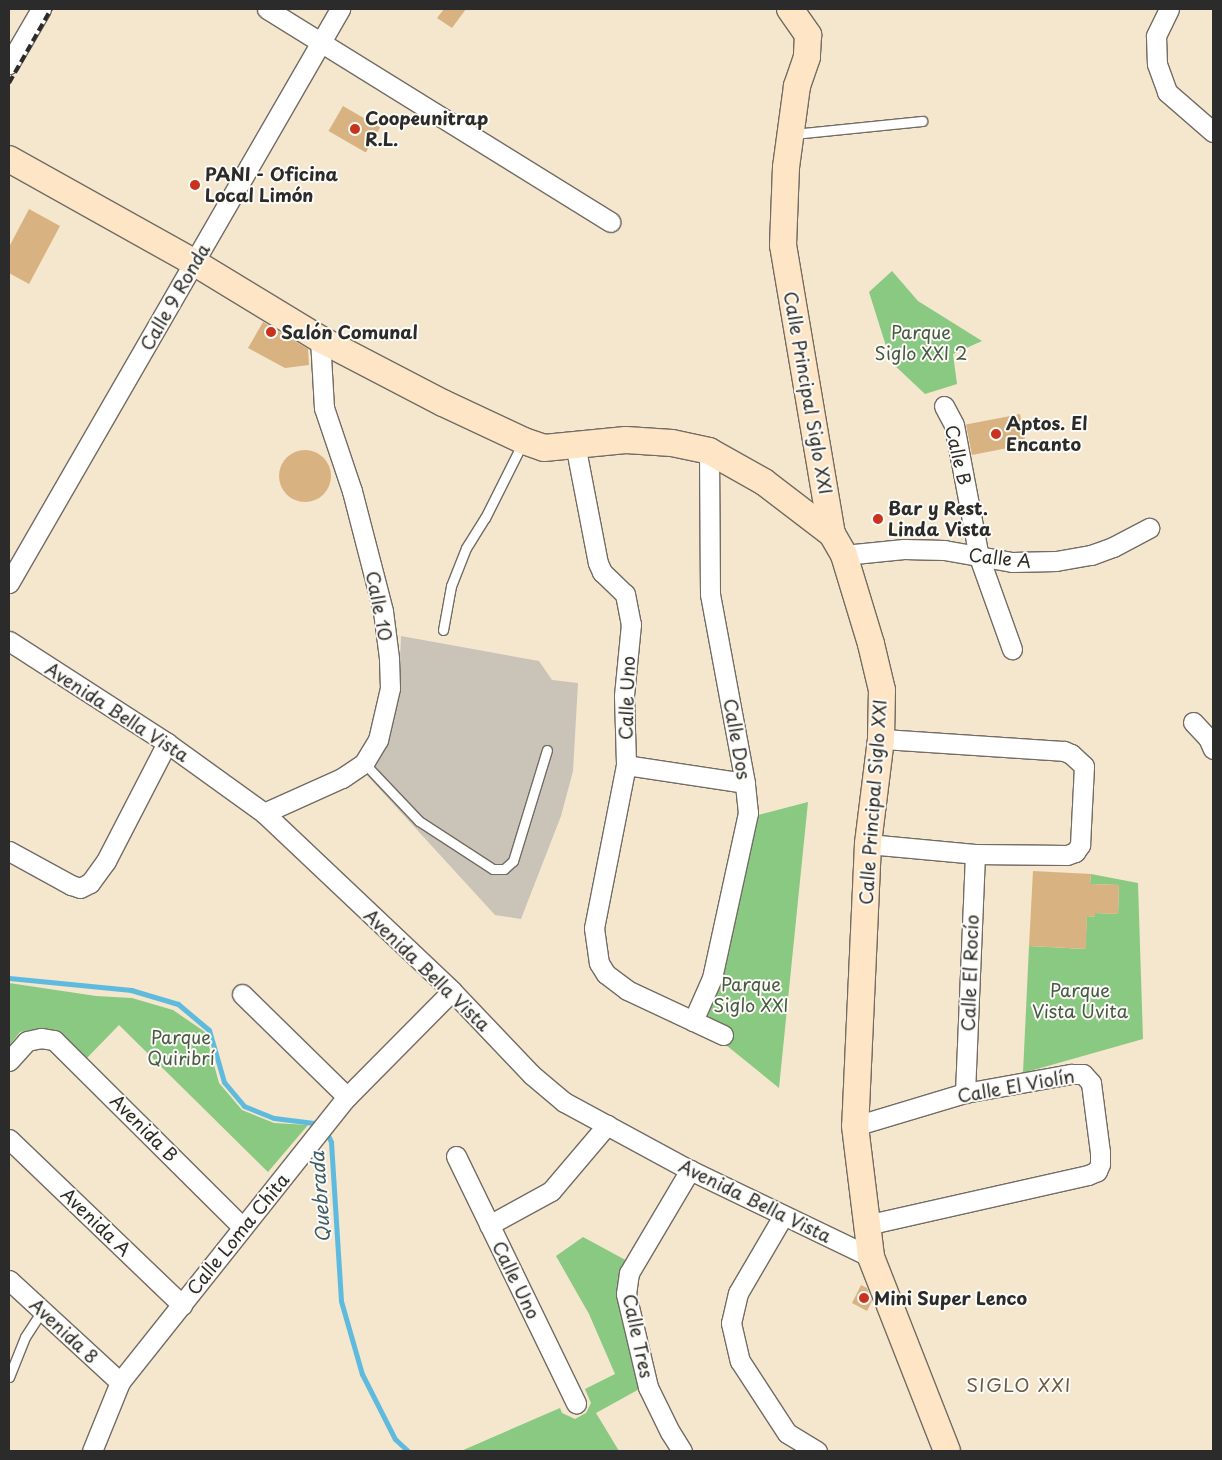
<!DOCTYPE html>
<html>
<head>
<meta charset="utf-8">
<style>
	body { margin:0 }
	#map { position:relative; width:1222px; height:1460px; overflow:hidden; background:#f5e6ce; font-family:"Playpen Sans",sans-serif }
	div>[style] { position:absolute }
	.industrial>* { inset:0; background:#cac3b8 }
	.green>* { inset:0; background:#89c981 }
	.stream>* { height:5px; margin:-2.5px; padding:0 2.5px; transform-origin:2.5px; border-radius:2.5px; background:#5fbbdd }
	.building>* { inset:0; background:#d8b381; transform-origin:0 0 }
	.round { border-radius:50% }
	.roads { filter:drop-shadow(1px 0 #726c64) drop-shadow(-1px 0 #726c64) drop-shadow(0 1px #726c64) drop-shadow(0 -1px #726c64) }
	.lane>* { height:9px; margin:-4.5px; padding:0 4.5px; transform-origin:4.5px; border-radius:4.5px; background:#fff }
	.street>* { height:19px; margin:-9.5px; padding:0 9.5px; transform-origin:9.5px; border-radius:9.5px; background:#fff }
	.secondary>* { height:26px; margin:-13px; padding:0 13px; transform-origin:13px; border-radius:13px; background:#fde5c5 }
	.rail>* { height:4px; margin-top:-2px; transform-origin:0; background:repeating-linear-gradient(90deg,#2b2b2b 0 8px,transparent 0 12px) }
	.dots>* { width:14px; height:14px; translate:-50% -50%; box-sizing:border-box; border:2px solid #fdfcf7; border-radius:50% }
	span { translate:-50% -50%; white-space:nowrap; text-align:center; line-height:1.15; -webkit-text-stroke:4px #fdfcf7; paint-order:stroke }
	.poi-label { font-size:18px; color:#2b2b2b; font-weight:700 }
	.left { translate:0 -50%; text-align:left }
	.street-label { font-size:18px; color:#2b2b2b }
	.park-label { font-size:18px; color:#475a45 }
	.water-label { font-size:19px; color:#3d5d69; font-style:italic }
	.neighbourhood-label { font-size:19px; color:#685b49; letter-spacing:1px }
	.frame { position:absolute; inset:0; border:10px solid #2b2b2b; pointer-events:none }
</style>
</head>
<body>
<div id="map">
	<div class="industrial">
		<i style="clip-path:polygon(401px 636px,539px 661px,552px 680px,578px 683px,573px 771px,561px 816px,521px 919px,495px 915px,364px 772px,381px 747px,394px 721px,399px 681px)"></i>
	</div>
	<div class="green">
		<i style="clip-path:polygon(892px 271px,918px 301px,982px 341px,953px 354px,957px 384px,925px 394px,891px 362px,869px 292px)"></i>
		<i style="clip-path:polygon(808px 802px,779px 1088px,726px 1045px,733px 1030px,703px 1014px,728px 956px,758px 815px)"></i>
		<i style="clip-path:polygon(1091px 874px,1138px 883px,1143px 1039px,1023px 1073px,1029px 946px,1085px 949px,1087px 916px,1095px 917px,1095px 913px,1118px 914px,1119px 885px,1090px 884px)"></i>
		<i style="clip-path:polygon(9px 983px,96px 996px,132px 998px,173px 1010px,205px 1032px,219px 1083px,242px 1110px,274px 1123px,308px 1125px,268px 1172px,119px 1025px,86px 1059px,52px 1031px,37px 1029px,20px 1032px,9px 1046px)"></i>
		<i style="clip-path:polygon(583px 1237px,631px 1263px,643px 1387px,596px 1413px,619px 1451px,461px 1451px,560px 1408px,562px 1413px,575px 1419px,586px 1413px,591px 1403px,585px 1389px,615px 1374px,589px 1314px,556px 1256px)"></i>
	</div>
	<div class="stream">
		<i style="left:9px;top:978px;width:123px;rotate:5.6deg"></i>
		<i style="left:131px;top:990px;width:49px;rotate:16.6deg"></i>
		<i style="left:178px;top:1004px;width:40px;rotate:40deg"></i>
		<i style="left:209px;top:1030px;width:54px;rotate:73.9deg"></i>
		<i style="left:224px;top:1082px;width:31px;rotate:50deg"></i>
		<i style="left:244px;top:1106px;width:32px;rotate:22deg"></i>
		<i style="left:274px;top:1118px;width:40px;rotate:7.1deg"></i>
		<i style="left:314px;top:1123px;width:16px;rotate:38deg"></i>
		<i style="left:327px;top:1133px;width:10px;rotate:66deg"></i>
		<i style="left:331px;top:1142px;width:159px;rotate:86.4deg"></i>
		<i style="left:341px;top:1301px;width:76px;rotate:74deg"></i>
		<i style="left:362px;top:1374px;width:73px;rotate:63.1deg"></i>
		<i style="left:395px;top:1439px;width:18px;rotate:43deg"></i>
	</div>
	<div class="building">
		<i style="clip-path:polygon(444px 9px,466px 9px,452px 28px,437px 18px)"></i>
		<i style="left:343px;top:106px;width:43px;height:29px;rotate:30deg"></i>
		<i style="clip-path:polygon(29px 209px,60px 226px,29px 284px,9px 273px,9px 247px)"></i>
		<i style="clip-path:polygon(263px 322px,308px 349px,309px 365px,285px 368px,248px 348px)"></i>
		<i style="left:1020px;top:414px;width:31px;height:55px;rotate:79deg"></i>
		<i class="round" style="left:279px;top:450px;width:52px;height:52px"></i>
		<i style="clip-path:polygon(1033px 871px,1091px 874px,1090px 884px,1119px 885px,1118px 914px,1095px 913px,1095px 917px,1087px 916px,1086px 949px,1029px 946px)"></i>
		<i style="clip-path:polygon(861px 1285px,867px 1288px,872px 1301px,867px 1311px,852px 1303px)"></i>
	</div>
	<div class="roads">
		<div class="lane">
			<i style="left:793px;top:134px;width:130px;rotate:-5.8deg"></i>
			<i style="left:443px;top:630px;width:45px;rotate:-79.7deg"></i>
			<i style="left:451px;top:586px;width:41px;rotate:-68.5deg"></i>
			<i style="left:466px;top:548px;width:36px;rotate:-58deg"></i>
			<i style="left:485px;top:518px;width:83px;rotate:-63.4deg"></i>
			<i style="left:364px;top:763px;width:80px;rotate:46.5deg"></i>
			<i style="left:419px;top:821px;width:88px;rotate:33deg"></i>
			<i style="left:493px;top:869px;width:11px"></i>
			<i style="left:504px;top:869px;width:12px;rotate:-42deg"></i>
			<i style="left:513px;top:861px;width:116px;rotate:-73deg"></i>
			<i style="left:9px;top:1377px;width:43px;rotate:-68.2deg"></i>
			<i style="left:25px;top:1337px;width:31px;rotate:-57deg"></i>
		</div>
		<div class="street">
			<i style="left:267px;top:9px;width:404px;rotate:31.8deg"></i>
			<i style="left:1169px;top:9px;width:30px;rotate:116deg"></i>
			<i style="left:1156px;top:36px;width:28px;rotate:88deg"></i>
			<i style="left:1157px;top:64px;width:30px;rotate:70deg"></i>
			<i style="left:1167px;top:92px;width:61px;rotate:41deg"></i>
			<i style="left:9px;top:64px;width:64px;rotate:-59.8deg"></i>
			<i style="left:944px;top:406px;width:21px;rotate:62deg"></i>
			<i style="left:954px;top:425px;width:134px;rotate:79.3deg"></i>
			<i style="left:979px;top:557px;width:98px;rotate:70.3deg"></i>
			<i style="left:575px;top:444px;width:121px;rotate:79.1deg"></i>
			<i style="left:598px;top:563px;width:10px;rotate:66deg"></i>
			<i style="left:602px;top:572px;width:32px;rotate:44deg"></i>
			<i style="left:625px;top:594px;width:31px;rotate:79deg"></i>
			<i style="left:631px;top:624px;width:72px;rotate:95.6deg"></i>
			<i style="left:624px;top:696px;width:69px;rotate:88.3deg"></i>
			<i style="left:626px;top:765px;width:166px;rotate:101.1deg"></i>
			<i style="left:594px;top:928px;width:35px;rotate:82deg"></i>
			<i style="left:599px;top:963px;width:13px;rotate:58deg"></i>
			<i style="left:606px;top:974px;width:26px;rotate:37deg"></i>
			<i style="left:627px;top:990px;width:106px;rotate:25.1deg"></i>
			<i style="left:844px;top:555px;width:60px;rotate:-5.7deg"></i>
			<i style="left:904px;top:549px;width:40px;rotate:1.4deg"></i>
			<i style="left:944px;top:550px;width:69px;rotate:10deg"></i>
			<i style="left:1012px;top:562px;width:44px;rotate:-1.3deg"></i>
			<i style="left:1056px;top:561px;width:36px;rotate:-10deg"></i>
			<i style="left:1091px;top:555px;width:23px;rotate:-20deg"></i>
			<i style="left:1113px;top:547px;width:41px;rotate:-27.8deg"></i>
			<i style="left:9px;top:583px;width:663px;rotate:-60.03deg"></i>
			<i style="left:9px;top:641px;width:188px;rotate:32.8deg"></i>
			<i style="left:167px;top:743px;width:120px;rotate:35.8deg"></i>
			<i style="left:264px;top:813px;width:259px;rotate:43.4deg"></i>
			<i style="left:452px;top:991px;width:116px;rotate:46.4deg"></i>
			<i style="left:532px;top:1075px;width:42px;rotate:40.2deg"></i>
			<i style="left:564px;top:1102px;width:143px;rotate:28.4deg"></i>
			<i style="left:690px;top:1170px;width:201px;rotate:25.7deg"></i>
			<i style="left:1193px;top:722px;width:22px;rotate:47deg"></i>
			<i style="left:1208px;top:738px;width:12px;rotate:66deg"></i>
			<i style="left:626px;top:765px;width:120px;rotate:8.6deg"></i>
			<i style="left:264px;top:813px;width:85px;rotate:-24.2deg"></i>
			<i style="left:342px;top:778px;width:27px;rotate:-34deg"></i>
			<i style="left:364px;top:763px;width:27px;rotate:-59deg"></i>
			<i style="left:378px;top:740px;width:53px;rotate:-77deg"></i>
			<i style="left:390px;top:688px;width:30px;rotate:-92deg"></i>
			<i style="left:389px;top:658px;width:47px;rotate:-97.3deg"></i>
			<i style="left:383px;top:611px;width:124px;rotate:-104.5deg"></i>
			<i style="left:352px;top:491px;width:88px;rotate:-108.6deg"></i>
			<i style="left:324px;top:408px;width:69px;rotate:-93.3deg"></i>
			<i style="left:868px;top:844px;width:107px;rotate:5.3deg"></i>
			<i style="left:975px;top:854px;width:92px;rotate:0.6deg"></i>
			<i style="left:1067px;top:855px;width:9px;rotate:-21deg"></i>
			<i style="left:1075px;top:852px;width:9px;rotate:-54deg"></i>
			<i style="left:1080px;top:845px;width:79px;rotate:-87.1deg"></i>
			<i style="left:1084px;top:766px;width:18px;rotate:-137deg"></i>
			<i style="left:1071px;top:754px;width:8px;rotate:-157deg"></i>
			<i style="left:1064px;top:751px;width:183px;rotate:-176.2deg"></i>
			<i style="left:9px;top:851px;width:71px;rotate:28.7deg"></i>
			<i style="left:71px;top:885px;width:9px;rotate:18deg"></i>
			<i style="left:80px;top:888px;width:11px;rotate:-27deg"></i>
			<i style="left:90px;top:883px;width:27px;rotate:-54deg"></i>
			<i style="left:106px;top:861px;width:133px;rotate:-62.7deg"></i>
			<i style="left:242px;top:994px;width:147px;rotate:44.4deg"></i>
			<i style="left:693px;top:1021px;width:47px;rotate:-66.2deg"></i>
			<i style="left:712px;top:978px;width:169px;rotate:-77.7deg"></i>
			<i style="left:748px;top:813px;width:30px;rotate:-96deg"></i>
			<i style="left:745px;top:783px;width:192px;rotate:-100.5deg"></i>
			<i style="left:710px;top:594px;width:143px;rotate:-90.4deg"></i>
			<i style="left:9px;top:1061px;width:27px;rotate:-48deg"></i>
			<i style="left:27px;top:1041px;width:14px;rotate:-12deg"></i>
			<i style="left:41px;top:1038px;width:13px;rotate:9deg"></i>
			<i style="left:54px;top:1040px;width:265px;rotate:44.8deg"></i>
			<i style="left:965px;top:1093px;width:239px;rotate:-87.6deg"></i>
			<i style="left:855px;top:1126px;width:115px;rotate:-16.7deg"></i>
			<i style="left:965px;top:1093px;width:108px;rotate:-10.2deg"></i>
			<i style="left:1071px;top:1074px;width:12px"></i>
			<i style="left:1083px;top:1074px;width:12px;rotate:48deg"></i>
			<i style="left:1091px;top:1083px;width:70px;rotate:82.6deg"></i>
			<i style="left:1100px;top:1152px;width:12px;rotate:90deg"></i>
			<i style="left:1100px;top:1164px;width:8px;rotate:113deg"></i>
			<i style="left:1097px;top:1171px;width:10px;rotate:156deg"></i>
			<i style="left:1088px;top:1175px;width:228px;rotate:167.3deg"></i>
			<i style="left:9px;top:1139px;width:240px;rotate:43.8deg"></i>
			<i style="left:456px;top:1156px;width:275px;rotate:64.1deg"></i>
			<i style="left:783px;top:1216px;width:89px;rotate:120.3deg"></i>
			<i style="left:738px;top:1293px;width:31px;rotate:103deg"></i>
			<i style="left:731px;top:1323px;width:39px;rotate:77deg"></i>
			<i style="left:740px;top:1361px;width:86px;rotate:56.9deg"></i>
			<i style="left:787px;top:1433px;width:35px;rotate:31deg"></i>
			<i style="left:489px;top:1225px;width:71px;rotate:-28.7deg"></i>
			<i style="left:551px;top:1191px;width:87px;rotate:-49.7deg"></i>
			<i style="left:9px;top:1280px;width:151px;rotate:42.6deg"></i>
			<i style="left:92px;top:1451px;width:74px;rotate:-67.9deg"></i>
			<i style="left:120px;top:1382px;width:364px;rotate:-51.5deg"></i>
			<i style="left:347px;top:1097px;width:149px;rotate:-45.3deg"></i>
			<i style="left:682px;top:1451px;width:22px;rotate:-122deg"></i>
			<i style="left:670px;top:1432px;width:50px;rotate:-116.1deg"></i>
			<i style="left:648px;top:1387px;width:96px;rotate:-103.3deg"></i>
			<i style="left:626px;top:1294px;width:21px;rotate:-82deg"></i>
			<i style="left:629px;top:1273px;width:120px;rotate:-59.4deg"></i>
		</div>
		<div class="secondary">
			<i style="left:790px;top:9px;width:32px;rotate:55deg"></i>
			<i style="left:808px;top:35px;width:22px;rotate:93deg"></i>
			<i style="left:807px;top:57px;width:31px;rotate:109deg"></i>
			<i style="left:797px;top:86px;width:82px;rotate:97.7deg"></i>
			<i style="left:786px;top:167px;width:78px;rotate:92.2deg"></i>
			<i style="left:783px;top:245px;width:293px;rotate:80.4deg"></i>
			<i style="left:832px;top:534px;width:24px;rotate:60deg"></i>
			<i style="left:844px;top:555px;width:93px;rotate:73.1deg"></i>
			<i style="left:871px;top:644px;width:47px;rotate:76.6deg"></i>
			<i style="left:882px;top:690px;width:49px;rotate:91.2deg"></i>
			<i style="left:881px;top:739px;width:106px;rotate:97.1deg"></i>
			<i style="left:868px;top:844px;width:282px;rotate:92.6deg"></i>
			<i style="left:855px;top:1126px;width:132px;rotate:83deg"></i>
			<i style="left:871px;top:1257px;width:208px;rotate:68.6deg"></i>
			<i style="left:9px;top:159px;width:213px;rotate:29.2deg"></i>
			<i style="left:195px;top:263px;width:146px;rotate:31.3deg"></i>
			<i style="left:320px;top:339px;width:139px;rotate:27.5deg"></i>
			<i style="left:443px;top:403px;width:89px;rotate:25.1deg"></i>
			<i style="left:524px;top:441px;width:21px;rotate:19deg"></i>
			<i style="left:544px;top:448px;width:82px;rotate:-5.6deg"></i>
			<i style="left:626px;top:440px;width:46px;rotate:3.7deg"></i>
			<i style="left:672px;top:443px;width:38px;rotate:12deg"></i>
			<i style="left:709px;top:451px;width:63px;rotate:29.4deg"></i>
			<i style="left:764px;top:482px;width:86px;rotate:37.4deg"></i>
		</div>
	</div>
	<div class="rail">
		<i style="left:9px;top:83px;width:85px;rotate:-60.4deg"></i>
	</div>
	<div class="dots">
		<i style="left:355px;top:129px;background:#c8321e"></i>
		<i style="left:195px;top:185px;background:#c8321e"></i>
		<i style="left:271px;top:332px;background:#c8321e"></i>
		<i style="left:996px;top:434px;background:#c8321e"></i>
		<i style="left:878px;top:519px;background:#c8321e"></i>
		<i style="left:864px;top:1298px;background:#c8321e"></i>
	</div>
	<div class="poi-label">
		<span class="left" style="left:365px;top:129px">Coopeunitrap<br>R.L.</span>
		<span class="left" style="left:205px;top:185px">PANI - Oficina<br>Local Limón</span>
		<span class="left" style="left:281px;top:332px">Salón Comunal</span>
		<span class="left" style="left:1006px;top:434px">Aptos. El<br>Encanto</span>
		<span class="left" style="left:888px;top:519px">Bar y Rest.<br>Linda Vista</span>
		<span class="left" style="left:874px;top:1298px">Mini Super Lenco</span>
	</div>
	<div class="street-label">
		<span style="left:175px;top:297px;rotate:-60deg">Calle 9 Ronda</span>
		<span style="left:808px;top:393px;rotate:80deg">Calle Principal Siglo XXI</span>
		<span style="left:958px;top:455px;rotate:77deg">Calle B</span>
		<span style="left:1000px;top:558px;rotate:6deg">Calle A</span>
		<span style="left:379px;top:606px;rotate:79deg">Calle 10</span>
		<span style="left:627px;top:698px;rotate:-88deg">Calle Uno</span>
		<span style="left:117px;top:712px;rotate:33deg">Avenida Bella Vista</span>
		<span style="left:737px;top:739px;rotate:80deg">Calle Dos</span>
		<span style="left:873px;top:802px;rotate:-86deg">Calle Principal Siglo XXI</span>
		<span style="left:427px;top:970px;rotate:44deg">Avenida Bella Vista</span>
		<span style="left:970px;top:973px;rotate:-88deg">Calle El Rocío</span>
		<span style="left:1016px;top:1086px;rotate:-10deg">Calle El Violín</span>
		<span style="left:144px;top:1128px;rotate:45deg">Avenida B</span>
		<span style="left:755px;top:1201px;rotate:26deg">Avenida Bella Vista</span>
		<span style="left:96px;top:1222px;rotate:44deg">Avenida A</span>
		<span style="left:238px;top:1234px;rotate:-51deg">Calle Loma Chita</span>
		<span style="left:516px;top:1280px;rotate:64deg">Calle Uno</span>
		<span style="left:64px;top:1331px;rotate:43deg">Avenida 8</span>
		<span style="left:638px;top:1336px;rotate:78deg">Calle Tres</span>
	</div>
	<div class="park-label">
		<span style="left:921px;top:343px">Parque<br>Siglo XXI 2</span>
		<span style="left:751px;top:995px">Parque<br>Siglo XXI</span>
		<span style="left:1080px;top:1001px">Parque<br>Vista Uvita</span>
		<span style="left:181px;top:1048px">Parque<br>Quiribrí</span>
	</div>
	<div class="water-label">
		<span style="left:320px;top:1197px;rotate:-94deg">Quebrada</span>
	</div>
	<div class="neighbourhood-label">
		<span style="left:1019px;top:1385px">SIGLO XXI</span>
	</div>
	<div class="frame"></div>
</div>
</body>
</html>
